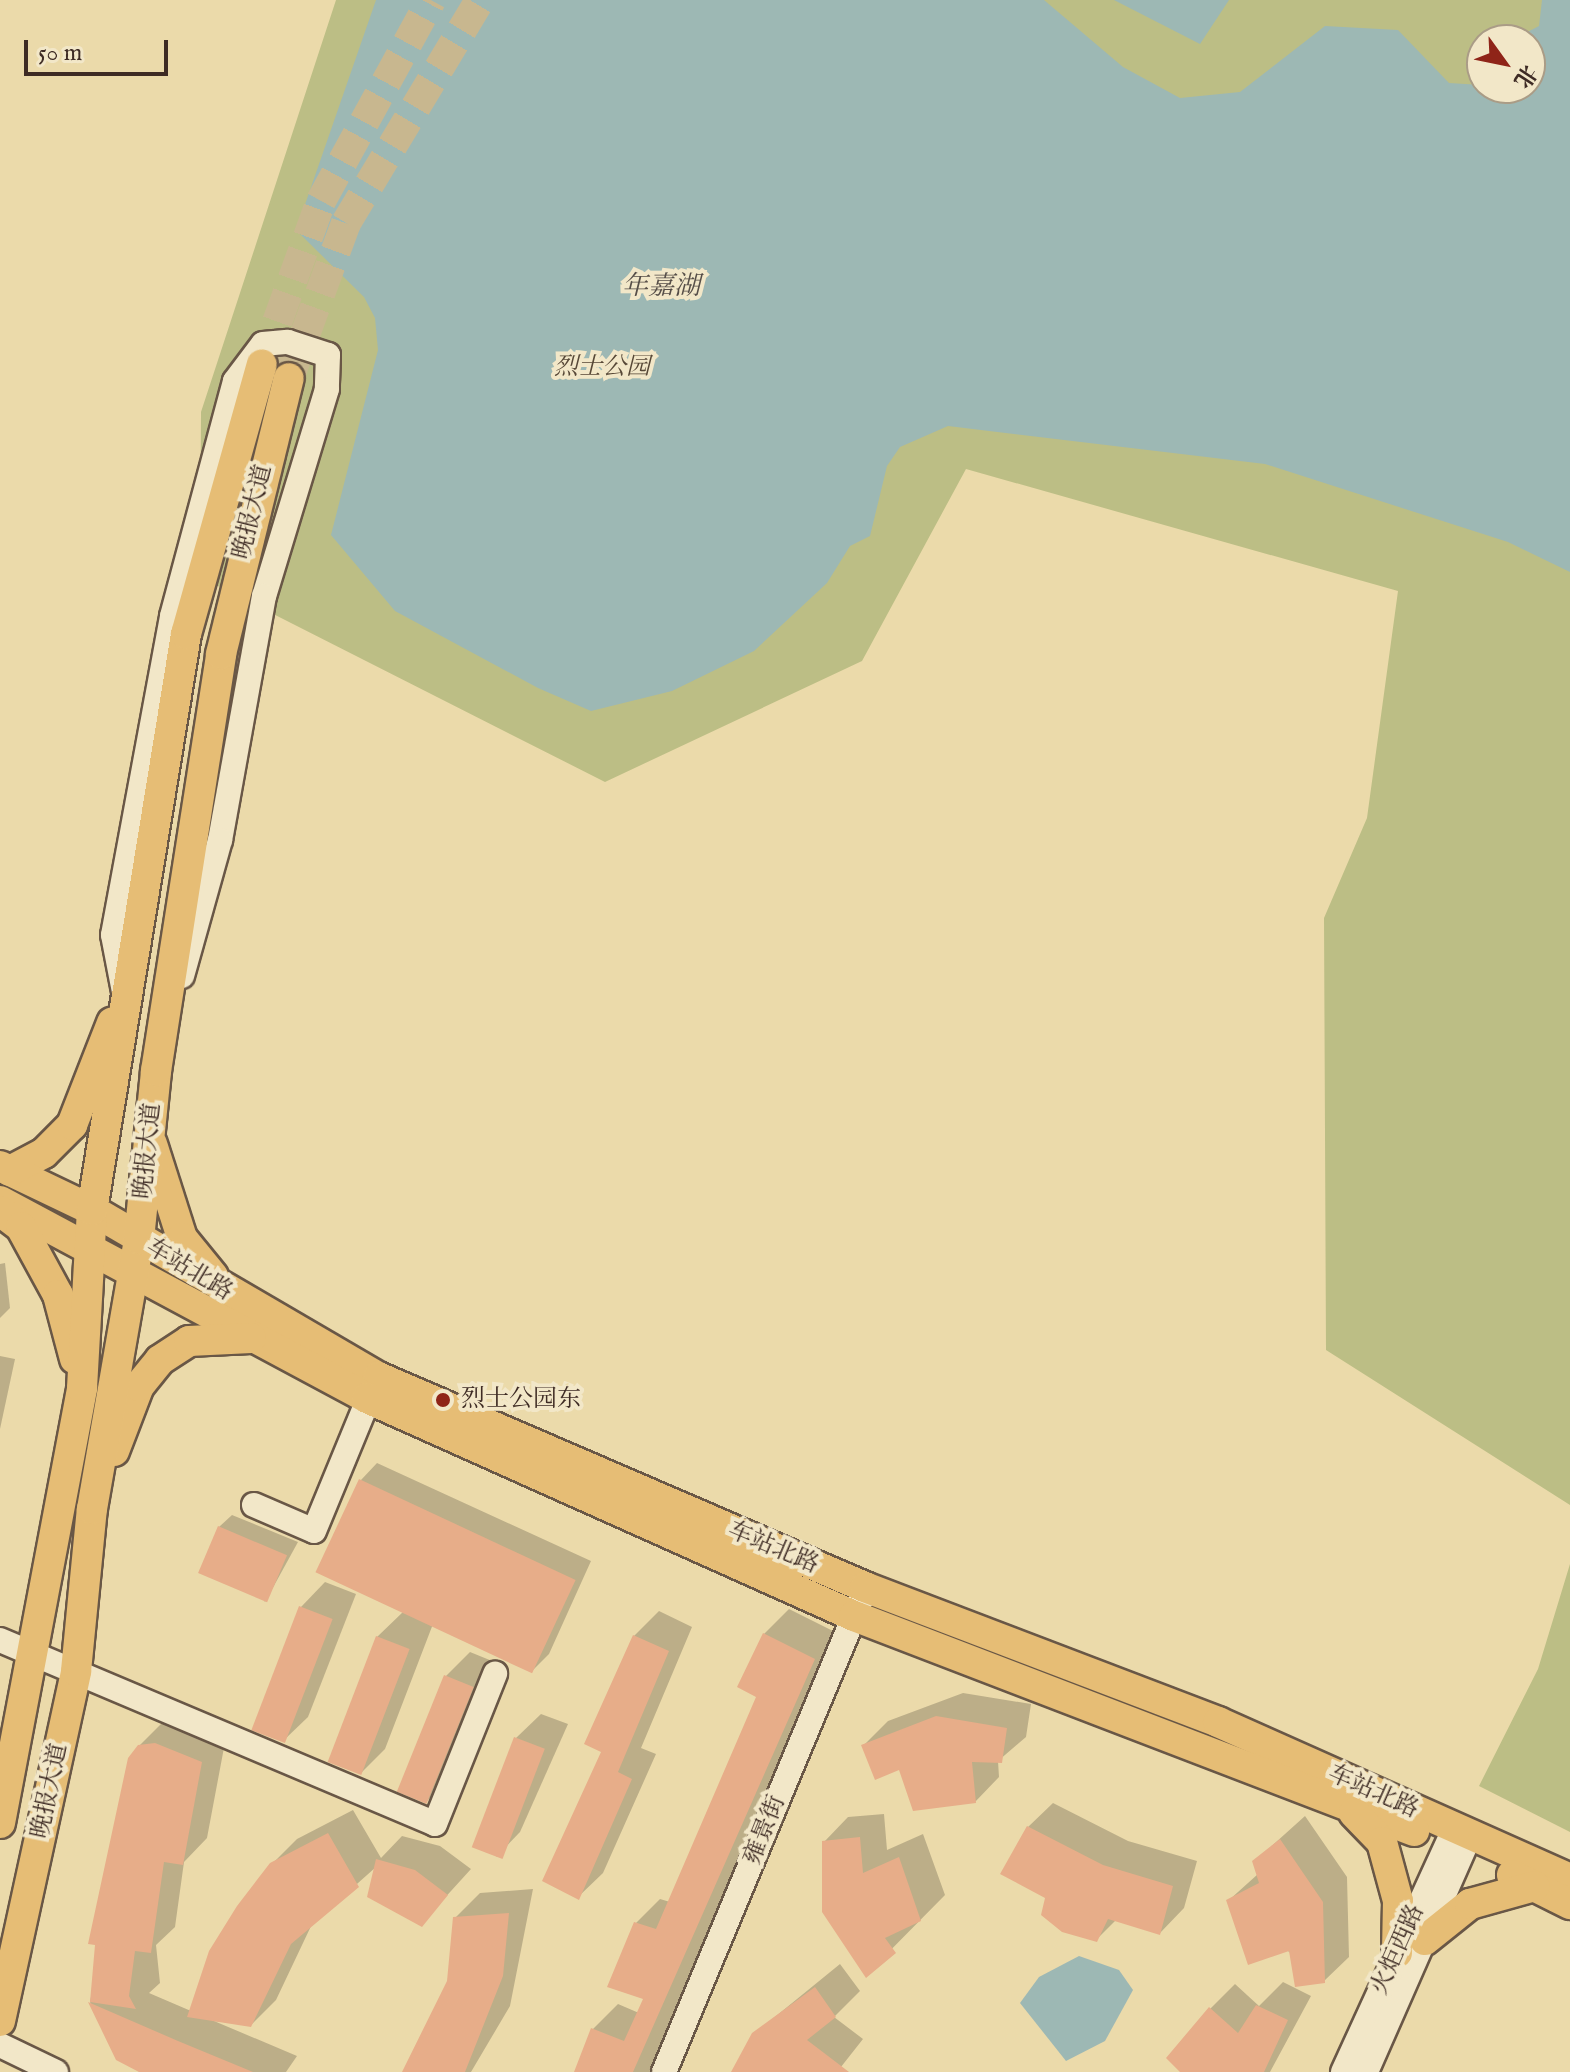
<!DOCTYPE html>
<html>
<head>
<meta charset="utf-8">
<style>
	body { margin:0 }
	#map { position:relative; width:1570px; height:2072px; overflow:hidden; background:#ebdaaa; font-family:"IM FELL English","Noto Serif SC",serif }
	div>[style] { position:absolute }
	.green>* { inset:0; background:#bcbe85 }
	.water>* { inset:0; background:#9db8b4 }
	.shadow>* { inset:0; background:#0003 }
	.building>* { inset:0; background:#e7ad89; transform-origin:0 0 }
	.major-tunnel>* { height:30px; margin-top:-15px; transform-origin:0; background:repeating-linear-gradient(90deg,#c8b78f 0 30px,transparent 0 45px) }
	.roads { filter:drop-shadow(2px 0 #695746) drop-shadow(-2px 0 #695746) drop-shadow(0 2px #695746) drop-shadow(0 -2px #695746) }
	.minor>* { height:24px; margin:-12px; padding:0 12px; transform-origin:12px; border-radius:12px; background:#f2e7c8 }
	.major>* { height:30px; margin:-15px; padding:0 15px; transform-origin:15px; border-radius:15px; background:#e6bd75 }
	.dots>* { width:22px; height:22px; translate:-50% -50%; box-sizing:border-box; border:4px solid #f2e7c8; border-radius:50% }
	span { translate:-50% -50%; white-space:nowrap; text-align:center; line-height:1.15; -webkit-text-stroke:8px #f2e7c8; paint-order:stroke }
	.park-label { font-size:24px; color:#574837; font-style:italic }
	.street-label { font-size:24px; color:#3e2b24 }
	.poi-label { font-size:24px; color:#3e2b24 }
	.left { translate:0 -50%; text-align:left }
	.water-label { font-size:26px; color:#564e48; font-style:italic }
	.north { position:absolute; left:1466px; top:24px; width:80px; height:80px; box-sizing:border-box; background:#f2e7c8; border:2px solid #aa9c86; border-radius:50%; rotate:123deg; font-size:22px; font-weight:700; line-height:32px; text-align:center; color:#3e2b24 }
	.north::after { content:''; display:block; margin:auto; width:28px; height:36px; background:#8f2418; clip-path:polygon(50% 0,100% 100%,50% 72%,0 100%) }
	.scale { position:absolute; left:24px; top:40px; width:144px; height:36px; box-sizing:border-box; border:4px solid #3e2b24; border-top:0; padding-left:10px; font-size:24px; line-height:28px; white-space:nowrap; color:#3e2b24; -webkit-text-stroke:6px #f2e7c8; paint-order:stroke }
</style>
</head>
<body>
<div id="map">
	<div class="green">
		<i style="clip-path:polygon(evenodd,336px 0,1570px 0,1570px 1505px,1326px 1350px,1324px 918px,1367px 818px,1398px 591px,966px 469px,862px 661px,605px 782px,200px 577px,201px 412px,336px 0,1482px 40px,1530px 40px,1530px 88px,1482px 88px,1482px 40px)"></i>
		<i style="clip-path:polygon(1570px 1564px,1570px 1832px,1479px 1786px,1538px 1669px)"></i>
	</div>
	<div class="water">
		<i style="clip-path:polygon(376px 0,1044px 0,1123px 67px,1180px 98px,1240px 92px,1325px 26px,1398px 30px,1449px 83px,1530px 88px,1530px 40px,1512px 40px,1539px 26px,1542px 0,1570px 0,1570px 572px,1508px 542px,1265px 464px,948px 426px,900px 447px,887px 466px,870px 536px,850px 546px,827px 583px,754px 651px,672px 691px,591px 711px,538px 688px,395px 611px,331px 535px,378px 350px,375px 318px,364px 297px,300px 234px,301px 216px)"></i>
		<i style="clip-path:polygon(1114px 0,1229px 0,1200px 44px)"></i>
		<i style="clip-path:polygon(1079px 1956px,1119px 1970px,1133px 1990px,1105px 2041px,1066px 2061px,1020px 2003px,1039px 1977px)"></i>
	</div>
	<div class="shadow">
		<i style="clip-path:polygon(5px 1263px,10px 1308px,0 1318px,0 1264px)"></i>
		<i style="clip-path:polygon(0 1356px,15px 1359px,0 1429px)"></i>
		<i style="clip-path:polygon(377px 1463px,591px 1561px,549px 1654px,532px 1671px,433px 1624px,385px 1749px,360px 1774px,377px 1637px,404px 1611px,318px 1571px,361px 1480px)"></i>
		<i style="clip-path:polygon(232px 1515px,298px 1542px,265px 1602px,219px 1527px)"></i>
		<i style="clip-path:polygon(325px 1582px,356px 1594px,308px 1717px,283px 1741px,301px 1607px)"></i>
		<i style="clip-path:polygon(789px 1609px,839px 1634px,649px 2072px,576px 2072px,593px 2029px,618px 2004px,639px 2013px,645px 1998px,635px 1924px,660px 1899px,670px 1902px,759px 1696px,764px 1634px)"></i>
		<i style="clip-path:polygon(659px 1611px,692px 1627px,641px 1748px,656px 1754px,603px 1873px,578px 1897px,604px 1751px,634px 1636px)"></i>
		<i style="clip-path:polygon(470px 1652px,497px 1663px,451px 1777px,426px 1802px,446px 1676px)"></i>
		<i style="clip-path:polygon(963px 1693px,1031px 1704px,1026px 1737px,998px 1761px,999px 1777px,975px 1802px,864px 1745px,888px 1721px)"></i>
		<i style="clip-path:polygon(541px 1714px,568px 1724px,520px 1832px,496px 1857px,516px 1738px)"></i>
		<i style="clip-path:polygon(164px 1721px,226px 1737px,207px 1838px,184px 1862px,175px 1927px,156px 1945px,160px 1983px,149px 1993px,191px 2011px,271px 1865px,297px 1839px,353px 1810px,381px 1858px,402px 1836px,440px 1846px,471px 1869px,421px 1924px,376px 1867px,312px 1924px,276px 2000px,251px 2025px,214px 2021px,297px 2056px,286px 2072px,144px 2072px,118px 2059px,90px 2002px,139px 1746px)"></i>
		<i style="clip-path:polygon(1053px 1803px,1128px 1841px,1197px 1861px,1184px 1908px,1160px 1933px,1116px 1920px,1096px 1940px,1048px 1897px,1028px 1827px)"></i>
		<i style="clip-path:polygon(884px 1814px,887px 1850px,923px 1834px,945px 1895px,866px 1975px,824px 1842px,848px 1817px)"></i>
		<i style="clip-path:polygon(1305px 1816px,1347px 1877px,1349px 1957px,1324px 1981px,1228px 1901px,1258px 1874px,1254px 1862px)"></i>
		<i style="clip-path:polygon(533px 1889px,510px 2006px,471px 2072px,404px 2072px,448px 1982px,455px 1918px,480px 1893px)"></i>
		<i style="clip-path:polygon(840px 1964px,860px 1991px,834px 2017px,863px 2039px,837px 2072px,733px 2072px,754px 2034px)"></i>
		<i style="clip-path:polygon(1283px 1982px,1311px 1996px,1270px 2072px,1183px 2072px,1210px 2009px,1235px 1984px,1259px 2006px)"></i>
	</div>
	<div class="building">
		<i style="left:359px;top:1479px;width:239px;height:103px;rotate:25deg"></i>
		<i style="left:218px;top:1526px;width:75px;height:51px;rotate:23deg"></i>
		<i style="left:299px;top:1606px;width:36px;height:133px;rotate:21deg"></i>
		<i style="clip-path:polygon(763px 1633px,815px 1659px,633px 2072px,574px 2072px,591px 2028px,624px 2041px,643px 1999px,607px 1987px,634px 1922px,656px 1929px,756px 1697px,737px 1687px)"></i>
		<i style="clip-path:polygon(633px 1635px,669px 1651px,618px 1772px,632px 1779px,579px 1900px,542px 1881px,601px 1752px,584px 1744px)"></i>
		<i style="left:376px;top:1636px;width:36px;height:135px;rotate:21deg"></i>
		<i style="left:444px;top:1675px;width:32px;height:126px;rotate:22deg"></i>
		<i style="clip-path:polygon(936px 1716px,1007px 1728px,1002px 1763px,972px 1762px,976px 1803px,913px 1811px,899px 1770px,875px 1780px,861px 1745px)"></i>
		<i style="left:514px;top:1737px;width:33px;height:118px;rotate:21deg"></i>
		<i style="clip-path:polygon(155px 1743px,202px 1762px,183px 1865px,164px 1862px,151px 1953px,135px 1951px,129px 1996px,136px 2009px,90px 2002px,95px 1945px,88px 1944px,128px 1758px,138px 1745px)"></i>
		<i style="clip-path:polygon(1027px 1826px,1103px 1865px,1173px 1886px,1160px 1935px,1108px 1919px,1097px 1942px,1062px 1932px,1041px 1915px,1045px 1898px,1000px 1874px)"></i>
		<i style="clip-path:polygon(328px 1833px,359px 1887px,291px 1944px,251px 2027px,187px 2017px,209px 1951px,237px 1906px,270px 1863px)"></i>
		<i style="clip-path:polygon(860px 1837px,863px 1873px,899px 1857px,921px 1921px,885px 1938px,896px 1953px,866px 1978px,822px 1912px,822px 1841px)"></i>
		<i style="clip-path:polygon(1280px 1839px,1323px 1902px,1325px 1983px,1295px 1987px,1289px 1951px,1248px 1965px,1226px 1900px,1259px 1883px,1252px 1861px)"></i>
		<i style="clip-path:polygon(376px 1859px,415px 1870px,448px 1895px,422px 1927px,367px 1897px)"></i>
		<i style="clip-path:polygon(509px 1913px,503px 1976px,465px 2072px,402px 2072px,447px 1981px,453px 1917px)"></i>
		<i style="clip-path:polygon(815px 1987px,836px 2017px,807px 2040px,849px 2072px,731px 2072px,752px 2033px)"></i>
		<i style="clip-path:polygon(88px 2002px,178px 2041px,253px 2072px,139px 2072px,116px 2060px)"></i>
		<i style="clip-path:polygon(1256px 2005px,1288px 2020px,1264px 2072px,1180px 2072px,1166px 2058px,1209px 2007px,1238px 2033px)"></i>
	</div>
	<div class="major-tunnel">
		<i style="left:262px;top:364px;width:173px;rotate:-70.1deg"></i>
		<i style="left:321px;top:201px;width:229px;rotate:-61.3deg"></i>
		<i style="left:289px;top:378px;width:165px;rotate:-69.8deg"></i>
		<i style="left:346px;top:223px;width:260px;rotate:-59deg"></i>
	</div>
	<div class="roads">
		<div class="minor">
			<i style="left:124px;top:992px;width:58px;rotate:-100.9deg"></i>
			<i style="left:113px;top:935px;width:324px;rotate:-79.5deg"></i>
			<i style="left:172px;top:616px;width:243px;rotate:-75deg"></i>
			<i style="left:235px;top:381px;width:46px;rotate:-52.9deg"></i>
			<i style="left:263px;top:344px;width:25px;rotate:-5deg"></i>
			<i style="left:288px;top:342px;width:42px;rotate:18deg"></i>
			<i style="left:328px;top:355px;width:34px;rotate:92deg"></i>
			<i style="left:327px;top:389px;width:216px;rotate:106.9deg"></i>
			<i style="left:264px;top:596px;width:248px;rotate:100.2deg"></i>
			<i style="left:220px;top:840px;width:141px;rotate:105.6deg"></i>
			<i style="left:254px;top:1505px;width:65px;rotate:23.4deg"></i>
			<i style="left:314px;top:1531px;width:160px;rotate:-67.6deg"></i>
			<i style="left:0;top:1640px;width:472px;rotate:22.9deg"></i>
			<i style="left:435px;top:1824px;width:162px;rotate:-68.2deg"></i>
			<i style="left:0;top:2045px;width:62px;rotate:25.7deg"></i>
			<i style="left:664px;top:2072px;width:509px;rotate:-67.36deg"></i>
			<i style="left:1343px;top:2072px;width:267px;rotate:-65.4deg"></i>
			<i style="left:1366px;top:2072px;width:259px;rotate:-66.3deg"></i>
		</div>
		<div class="major">
			<i style="left:152px;top:1144px;width:99px;rotate:72.3deg"></i>
			<i style="left:182px;top:1238px;width:49px;rotate:50.8deg"></i>
			<i style="left:0;top:1166px;width:102px;rotate:25.6deg"></i>
			<i style="left:92px;top:1210px;width:331px;rotate:30.3deg"></i>
			<i style="left:378px;top:1377px;width:530px;rotate:23.33deg"></i>
			<i style="left:865px;top:1587px;width:378px;rotate:20.9deg"></i>
			<i style="left:1218px;top:1722px;width:385px;rotate:24deg"></i>
			<i style="left:10px;top:1171px;width:38px;rotate:-28deg"></i>
			<i style="left:44px;top:1153px;width:40px;rotate:-45deg"></i>
			<i style="left:72px;top:1125px;width:110px;rotate:-68.6deg"></i>
			<i style="left:0;top:1201px;width:417px;rotate:28.2deg"></i>
			<i style="left:367px;top:1398px;width:534px;rotate:24.12deg"></i>
			<i style="left:854px;top:1616px;width:600px;rotate:21deg"></i>
			<i style="left:0;top:1211px;width:26px;rotate:37deg"></i>
			<i style="left:21px;top:1227px;width:77px;rotate:61.4deg"></i>
			<i style="left:58px;top:1295px;width:66px;rotate:75.1deg"></i>
			<i style="left:114px;top:1451px;width:70px;rotate:-69deg"></i>
			<i style="left:139px;top:1386px;width:33px;rotate:-51deg"></i>
			<i style="left:160px;top:1360px;width:35px;rotate:-33deg"></i>
			<i style="left:189px;top:1341px;width:62px;rotate:-2.8deg"></i>
			<i style="left:1354px;top:1813px;width:40px;rotate:46deg"></i>
			<i style="left:1382px;top:1842px;width:61px;rotate:74.8deg"></i>
			<i style="left:1398px;top:1901px;width:52px;rotate:91.1deg"></i>
			<i style="left:0;top:1823px;width:443px;rotate:-79.3deg"></i>
			<i style="left:82px;top:1388px;width:178px;rotate:-86.8deg"></i>
			<i style="left:92px;top:1210px;width:584px;rotate:-80.73deg"></i>
			<i style="left:186px;top:634px;width:280px;rotate:-74.3deg"></i>
			<i style="left:1512px;top:1875px;width:65px;rotate:26.6deg"></i>
			<i style="left:1425px;top:1940px;width:58px;rotate:-38.7deg"></i>
			<i style="left:1470px;top:1904px;width:67px;rotate:-15.5deg"></i>
			<i style="left:0;top:2021px;width:358px;rotate:-77.7deg"></i>
			<i style="left:76px;top:1671px;width:163px;rotate:-84.4deg"></i>
			<i style="left:92px;top:1509px;width:274px;rotate:-80.1deg"></i>
			<i style="left:139px;top:1239px;width:169px;rotate:-84.2deg"></i>
			<i style="left:156px;top:1071px;width:422px;rotate:-81.1deg"></i>
			<i style="left:221px;top:654px;width:284px;rotate:-76.2deg"></i>
		</div>
	</div>
	<div class="dots">
		<i style="left:443px;top:1400px;background:#8f2418"></i>
	</div>
	<div class="park-label">
		<span style="left:602px;top:368px">烈士公园</span>
	</div>
	<div class="street-label">
		<span style="left:253px;top:512px;rotate:-76deg">晚报大道</span>
		<span style="left:148px;top:1151px;rotate:-84deg">晚报大道</span>
		<span style="left:189px;top:1270px;rotate:31deg">车站北路</span>
		<span style="left:773px;top:1548px;rotate:23deg">车站北路</span>
		<span style="left:50px;top:1791px;rotate:-78deg">晚报大道</span>
		<span style="left:1373px;top:1792px;rotate:24deg">车站北路</span>
		<span style="left:765px;top:1830px;rotate:-68deg">雍景街</span>
		<span style="left:1398px;top:1950px;rotate:-66deg">火炬西路</span>
	</div>
	<div class="poi-label">
		<span class="left" style="left:461px;top:1400px">烈士公园东</span>
	</div>
	<div class="water-label">
		<span style="left:661px;top:287px">年嘉湖</span>
	</div>
	<div class="north">北</div>
	<div class="scale">50 m</div>
</div>
</body>
</html>
